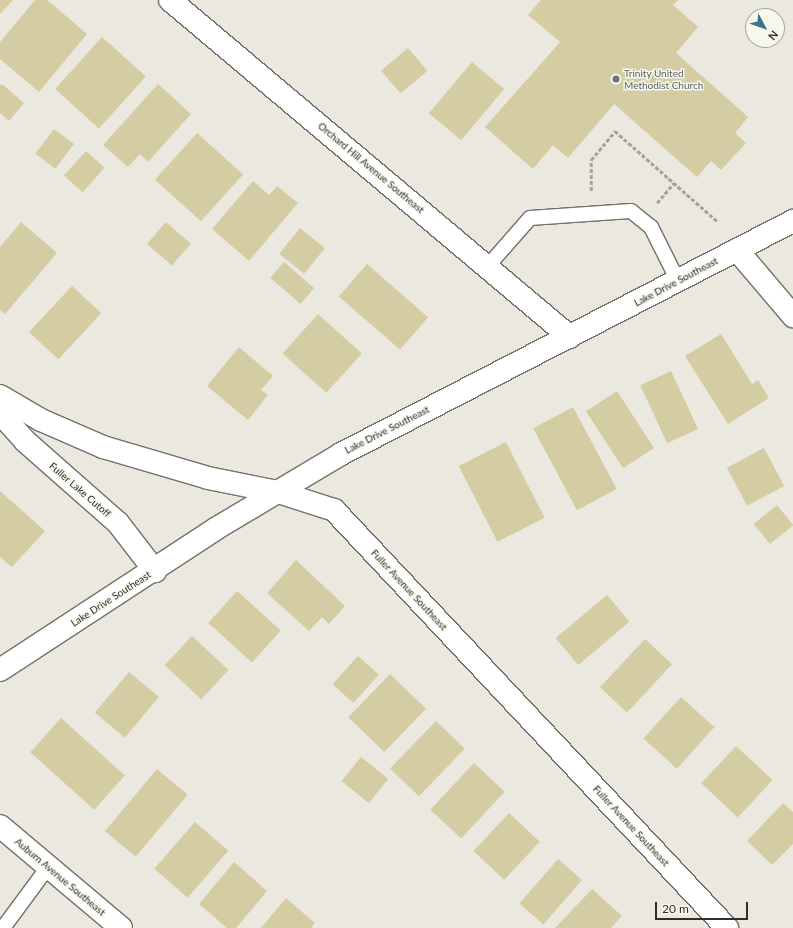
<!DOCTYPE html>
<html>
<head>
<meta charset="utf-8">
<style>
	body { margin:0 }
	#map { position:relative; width:793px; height:928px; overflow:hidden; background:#ebe9df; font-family:Lato,sans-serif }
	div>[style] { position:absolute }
	.building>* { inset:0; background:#d4cca2; transform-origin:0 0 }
	.path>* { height:2.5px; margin-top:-1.25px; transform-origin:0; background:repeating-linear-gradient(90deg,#a3a19a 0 4px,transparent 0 6px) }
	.roads { filter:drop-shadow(1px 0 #737168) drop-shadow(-1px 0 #737168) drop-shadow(0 1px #737168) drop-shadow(0 -1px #737168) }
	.lane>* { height:14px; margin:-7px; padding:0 7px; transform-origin:7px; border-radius:7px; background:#fff }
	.street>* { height:22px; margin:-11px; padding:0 11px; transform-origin:11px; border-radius:11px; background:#fff }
	.secondary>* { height:22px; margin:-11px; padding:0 11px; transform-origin:11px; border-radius:11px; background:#fff }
	.dots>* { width:11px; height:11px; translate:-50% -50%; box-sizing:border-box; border:2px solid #f8f7ec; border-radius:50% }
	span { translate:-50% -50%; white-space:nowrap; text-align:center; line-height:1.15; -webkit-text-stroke:3px #f8f7ec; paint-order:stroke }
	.worship-label { font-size:10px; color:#5b616d }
	.left { translate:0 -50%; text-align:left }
	.street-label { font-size:10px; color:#2f2e2b }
	.north { position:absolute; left:745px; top:8px; width:40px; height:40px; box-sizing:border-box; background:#f8f7ec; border:1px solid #a8a79f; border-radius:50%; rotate:131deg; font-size:11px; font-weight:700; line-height:16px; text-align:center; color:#2f2e2b }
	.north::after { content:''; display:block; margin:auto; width:14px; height:18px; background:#37758b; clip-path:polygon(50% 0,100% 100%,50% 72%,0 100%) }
	.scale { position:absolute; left:655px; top:902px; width:93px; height:18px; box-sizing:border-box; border:2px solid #2f2e2b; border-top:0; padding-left:5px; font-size:12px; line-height:14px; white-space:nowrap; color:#2f2e2b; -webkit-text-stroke:3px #f8f7ec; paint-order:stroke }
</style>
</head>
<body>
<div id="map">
	<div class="building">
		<i style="clip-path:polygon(0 0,13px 0,0 14px)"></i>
		<i style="clip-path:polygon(35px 0,47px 0,87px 34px,39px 92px,0 59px,0 42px)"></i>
		<i style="clip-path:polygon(541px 0,678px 0,673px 5px,698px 27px,676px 53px,748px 117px,735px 133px,746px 143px,721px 170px,711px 161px,697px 177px,614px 104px,568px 158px,553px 145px,533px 169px,485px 127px,560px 42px,528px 15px)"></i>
		<i style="left:102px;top:37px;width:59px;height:70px;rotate:42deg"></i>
		<i style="left:408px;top:48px;width:30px;height:35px;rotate:50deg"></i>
		<i style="left:472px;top:62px;width:42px;height:67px;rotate:40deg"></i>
		<i style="clip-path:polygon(2px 84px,24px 103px,9px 121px,0 113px,0 86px)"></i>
		<i style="clip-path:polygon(158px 84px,191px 114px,148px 162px,140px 154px,128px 167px,103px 145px)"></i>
		<i style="left:54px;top:129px;width:25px;height:31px;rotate:37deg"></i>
		<i style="left:197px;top:133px;width:62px;height:63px;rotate:42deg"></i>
		<i style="left:86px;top:151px;width:25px;height:33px;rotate:42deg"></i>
		<i style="clip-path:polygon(253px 181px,269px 195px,277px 186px,298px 203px,249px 261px,212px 229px)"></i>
		<i style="clip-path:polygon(21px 222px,57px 253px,5px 314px,0 310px,0 247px)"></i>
		<i style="left:166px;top:222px;width:33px;height:29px;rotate:41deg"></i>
		<i style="left:300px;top:228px;width:32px;height:33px;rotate:39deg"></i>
		<i style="left:284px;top:262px;width:40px;height:21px;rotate:41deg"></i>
		<i style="left:367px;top:264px;width:81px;height:43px;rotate:41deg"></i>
		<i style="left:72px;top:286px;width:40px;height:63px;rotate:43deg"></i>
		<i style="left:318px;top:314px;width:59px;height:53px;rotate:42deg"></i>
		<i style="clip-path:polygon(721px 334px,752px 384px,758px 380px,769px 398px,728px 424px,685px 356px)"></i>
		<i style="clip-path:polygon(239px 347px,273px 376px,261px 390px,268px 395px,248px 420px,207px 386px)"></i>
		<i style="left:671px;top:371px;width:64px;height:34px;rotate:65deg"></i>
		<i style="left:617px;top:391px;width:68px;height:37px;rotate:57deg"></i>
		<i style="left:573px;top:407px;width:93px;height:45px;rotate:62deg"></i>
		<i style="left:506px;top:442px;width:85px;height:53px;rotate:63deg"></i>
		<i style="left:764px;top:448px;width:43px;height:42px;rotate:62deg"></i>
		<i style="clip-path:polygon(0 491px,45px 531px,12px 567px,0 557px)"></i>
		<i style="left:777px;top:505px;width:26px;height:30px;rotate:51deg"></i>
		<i style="clip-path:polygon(296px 560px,345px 606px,329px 624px,322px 617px,309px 631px,267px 593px)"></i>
		<i style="left:237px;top:591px;width:59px;height:43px;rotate:42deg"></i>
		<i style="left:607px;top:595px;width:35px;height:67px;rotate:50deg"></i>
		<i style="left:192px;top:636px;width:50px;height:40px;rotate:43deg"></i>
		<i style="left:645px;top:639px;width:37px;height:66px;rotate:43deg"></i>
		<i style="left:358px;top:656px;width:28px;height:38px;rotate:42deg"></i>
		<i style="left:129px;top:672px;width:39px;height:53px;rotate:40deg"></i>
		<i style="left:390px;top:674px;width:50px;height:60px;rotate:44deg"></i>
		<i style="left:681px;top:697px;width:45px;height:56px;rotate:42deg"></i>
		<i style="left:61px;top:718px;width:86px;height:46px;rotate:42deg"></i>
		<i style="left:436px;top:721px;width:40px;height:66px;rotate:44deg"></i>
		<i style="left:736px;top:746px;width:50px;height:51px;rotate:43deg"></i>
		<i style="left:361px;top:757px;width:35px;height:31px;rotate:39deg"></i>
		<i style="left:474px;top:763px;width:42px;height:64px;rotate:43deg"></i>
		<i style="left:157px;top:769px;width:40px;height:81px;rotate:40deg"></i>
		<i style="clip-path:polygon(783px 803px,793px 812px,793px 844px,772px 865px,747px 841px)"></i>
		<i style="left:509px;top:813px;width:42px;height:52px;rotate:43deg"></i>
		<i style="left:195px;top:822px;width:44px;height:62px;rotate:41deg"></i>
		<i style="left:558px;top:859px;width:32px;height:59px;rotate:41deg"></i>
		<i style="clip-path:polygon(234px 862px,267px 891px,236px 928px,227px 928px,199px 904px)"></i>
		<i style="clip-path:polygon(592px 889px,622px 916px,611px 928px,555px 928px)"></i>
		<i style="clip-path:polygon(286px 898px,315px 923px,311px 928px,261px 928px)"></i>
	</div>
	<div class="path">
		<i style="left:591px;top:191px;width:31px;rotate:-90deg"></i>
		<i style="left:591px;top:160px;width:38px;rotate:-50deg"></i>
		<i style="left:615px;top:131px;width:136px;rotate:41.4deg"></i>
		<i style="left:657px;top:203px;width:26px;rotate:-50deg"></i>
	</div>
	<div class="roads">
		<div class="lane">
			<i style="left:487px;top:267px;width:65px;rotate:-48.7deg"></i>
			<i style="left:530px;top:218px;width:101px;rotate:-4deg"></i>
			<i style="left:631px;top:211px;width:26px;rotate:39deg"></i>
			<i style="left:651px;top:227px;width:60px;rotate:63.4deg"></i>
			<i style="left:3px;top:928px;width:76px;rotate:-53.6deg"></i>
		</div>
		<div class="street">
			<i style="left:170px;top:0;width:523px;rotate:40.11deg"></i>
			<i style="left:737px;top:250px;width:87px;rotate:49.7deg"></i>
			<i style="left:0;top:826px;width:158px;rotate:40.1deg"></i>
		</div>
		<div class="secondary">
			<i style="left:0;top:396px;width:48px;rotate:30.3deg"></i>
			<i style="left:41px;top:420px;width:68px;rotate:23.5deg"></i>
			<i style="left:103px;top:447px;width:109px;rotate:16.4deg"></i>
			<i style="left:208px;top:478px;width:71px;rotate:11.3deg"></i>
			<i style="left:278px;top:492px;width:59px;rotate:17.8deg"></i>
			<i style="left:334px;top:510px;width:574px;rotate:46.77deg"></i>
			<i style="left:0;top:413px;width:38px;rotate:48deg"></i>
			<i style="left:25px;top:441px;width:124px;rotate:41.4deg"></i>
			<i style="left:118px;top:523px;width:61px;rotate:52.4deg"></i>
			<i style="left:0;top:670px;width:259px;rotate:-33.2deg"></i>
			<i style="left:217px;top:528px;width:144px;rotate:-30.8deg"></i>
			<i style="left:341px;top:454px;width:509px;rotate:-27.27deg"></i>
		</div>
	</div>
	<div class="dots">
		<i style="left:616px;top:79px;background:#6b7280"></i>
	</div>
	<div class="worship-label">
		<span class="left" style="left:624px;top:79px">Trinity United<br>Methodist Church</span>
	</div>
	<div class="street-label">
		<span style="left:371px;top:168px;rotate:40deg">Orchard Hill Avenue Southeast</span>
		<span style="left:676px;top:282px;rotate:-28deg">Lake Drive Southeast</span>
		<span style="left:387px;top:430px;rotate:-27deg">Lake Drive Southeast</span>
		<span style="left:80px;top:490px;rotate:41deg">Fuller Lake Cutoff</span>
		<span style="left:409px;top:590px;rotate:47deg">Fuller Avenue Southeast</span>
		<span style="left:111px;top:599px;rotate:-33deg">Lake Drive Southeast</span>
		<span style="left:631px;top:826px;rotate:47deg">Fuller Avenue Southeast</span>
		<span style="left:60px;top:877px;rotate:40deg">Auburn Avenue Southeast</span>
	</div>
	<div class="north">N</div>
	<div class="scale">20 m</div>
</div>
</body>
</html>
